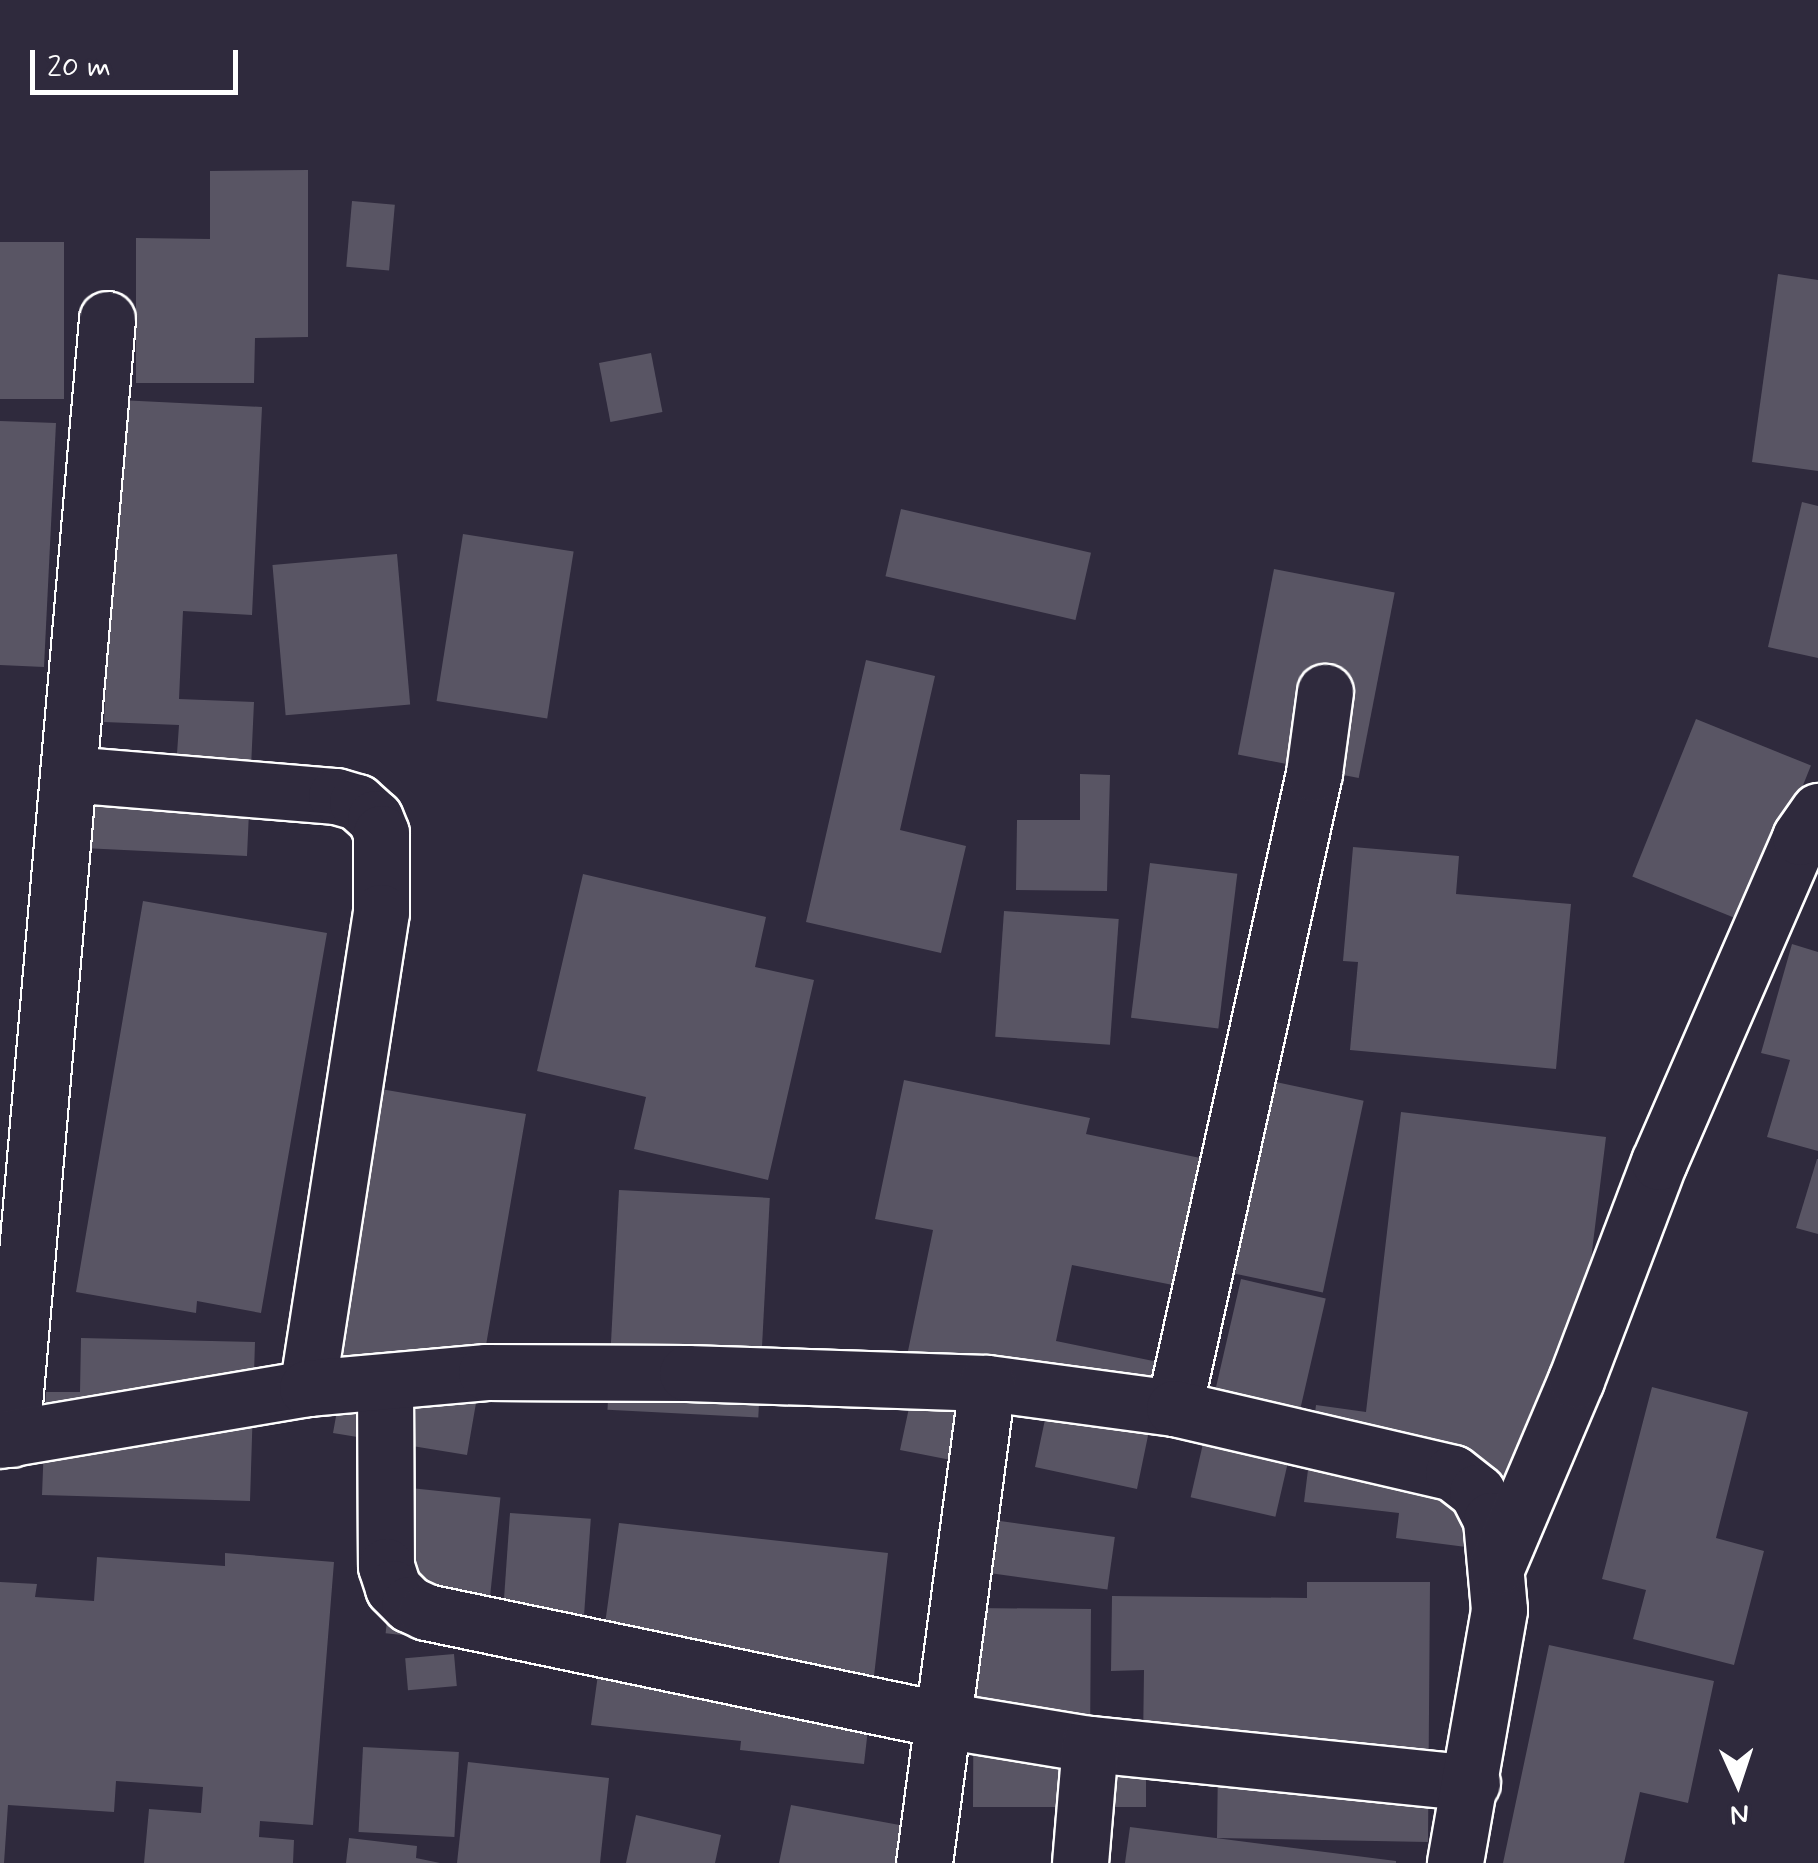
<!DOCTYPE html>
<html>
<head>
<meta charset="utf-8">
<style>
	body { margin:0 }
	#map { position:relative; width:1818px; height:1863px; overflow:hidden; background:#2f2a3d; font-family:Mynerve,sans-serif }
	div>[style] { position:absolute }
	.building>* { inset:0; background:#595564; transform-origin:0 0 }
	.roads { filter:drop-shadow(2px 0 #fff) drop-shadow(-2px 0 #fff) drop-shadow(0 2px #fff) drop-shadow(0 -2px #fff) }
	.minor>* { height:55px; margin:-27.5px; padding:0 27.5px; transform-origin:27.5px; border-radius:27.5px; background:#2f2a3d }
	span { translate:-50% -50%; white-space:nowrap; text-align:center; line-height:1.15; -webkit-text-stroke:9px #2f2a3d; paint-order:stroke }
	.north { position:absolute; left:1688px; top:1733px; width:100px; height:100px; -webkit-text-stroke:8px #2f2a3d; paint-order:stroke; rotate:177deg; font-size:28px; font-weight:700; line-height:40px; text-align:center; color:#fff }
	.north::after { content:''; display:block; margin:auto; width:35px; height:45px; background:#fff; clip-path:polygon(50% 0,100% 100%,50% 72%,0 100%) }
	.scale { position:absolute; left:30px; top:50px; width:208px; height:45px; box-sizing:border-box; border:5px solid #fff; border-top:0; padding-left:12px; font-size:30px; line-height:35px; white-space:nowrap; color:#fff; -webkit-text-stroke:8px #2f2a3d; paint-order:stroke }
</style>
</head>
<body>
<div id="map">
	<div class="building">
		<i style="clip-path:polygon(308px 170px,308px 337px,255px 338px,254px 383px,136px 383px,136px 238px,210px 239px,210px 171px)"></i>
		<i style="left:352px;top:201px;width:43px;height:66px;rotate:5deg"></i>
		<i style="left:0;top:242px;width:64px;height:157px"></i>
		<i style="clip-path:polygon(1778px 274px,1818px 280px,1818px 471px,1752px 462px)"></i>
		<i style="left:651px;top:353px;width:60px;height:53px;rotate:79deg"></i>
		<i style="clip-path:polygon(119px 400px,262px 407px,252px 615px,183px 611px,179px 699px,254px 702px,247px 856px,83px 848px,87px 764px,176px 768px,179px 725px,104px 722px)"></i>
		<i style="clip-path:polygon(0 421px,56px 423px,44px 667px,0 665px)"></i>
		<i style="clip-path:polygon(1802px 502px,1818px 506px,1818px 658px,1768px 647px)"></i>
		<i style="left:901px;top:509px;width:195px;height:69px;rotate:13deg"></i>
		<i style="left:463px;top:534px;width:112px;height:169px;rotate:9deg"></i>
		<i style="left:397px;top:554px;width:151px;height:125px;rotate:85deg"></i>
		<i style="left:1274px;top:569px;width:123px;height:189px;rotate:11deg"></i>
		<i style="clip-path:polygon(866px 660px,935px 676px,900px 830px,966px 846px,941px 953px,806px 922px)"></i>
		<i style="left:1696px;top:719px;width:124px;height:170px;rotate:22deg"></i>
		<i style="clip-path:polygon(1080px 774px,1110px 775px,1107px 891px,1016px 890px,1017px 820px,1080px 820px)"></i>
		<i style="clip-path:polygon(1353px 847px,1459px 856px,1456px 894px,1571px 904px,1556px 1069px,1350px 1050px,1358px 962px,1343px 961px)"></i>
		<i style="left:1150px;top:863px;width:88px;height:156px;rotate:7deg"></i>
		<i style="clip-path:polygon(583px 874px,766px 917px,755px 967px,814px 980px,768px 1180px,634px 1149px,646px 1097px,537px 1071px)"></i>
		<i style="clip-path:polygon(143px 901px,327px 933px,261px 1313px,197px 1301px,196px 1313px,76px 1292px)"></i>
		<i style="left:1004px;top:911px;width:115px;height:126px;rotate:4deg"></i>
		<i style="clip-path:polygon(1792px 944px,1818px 952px,1818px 1151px,1767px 1137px,1790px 1060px,1761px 1053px)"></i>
		<i style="left:1257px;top:1078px;width:109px;height:196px;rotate:12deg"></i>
		<i style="clip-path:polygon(904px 1080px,1090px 1118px,1086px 1134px,1205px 1159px,1178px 1286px,1072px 1265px,1056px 1341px,1163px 1363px,1137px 1489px,1035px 1467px,1047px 1410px,1015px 1403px,1002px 1470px,900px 1450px,919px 1361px,997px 1370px,908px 1351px,933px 1230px,875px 1219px)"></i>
		<i style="clip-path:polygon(369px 1087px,526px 1114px,467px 1455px,333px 1433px,344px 1372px,322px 1369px)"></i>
		<i style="clip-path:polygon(1401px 1112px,1606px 1137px,1582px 1333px,1556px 1447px,1519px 1442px,1505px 1552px,1396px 1538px,1399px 1513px,1304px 1502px,1316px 1405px,1366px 1412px)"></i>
		<i style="clip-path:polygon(1817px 1159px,1818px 1159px,1818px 1234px,1796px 1228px)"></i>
		<i style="left:619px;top:1190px;width:151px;height:220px;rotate:3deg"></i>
		<i style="left:1241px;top:1279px;width:87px;height:224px;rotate:13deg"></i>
		<i style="clip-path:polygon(81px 1338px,255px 1342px,250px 1501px,42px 1495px,46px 1392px,80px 1392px)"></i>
		<i style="clip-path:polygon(1652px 1387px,1748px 1412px,1716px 1538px,1764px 1551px,1734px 1665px,1633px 1639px,1646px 1590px,1602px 1579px)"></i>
		<i style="left:401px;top:1487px;width:100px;height:147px;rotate:6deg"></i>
		<i style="left:510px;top:1513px;width:81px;height:106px;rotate:4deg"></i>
		<i style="left:993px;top:1520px;width:123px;height:53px;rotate:8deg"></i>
		<i style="clip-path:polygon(619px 1523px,888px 1553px,864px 1764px,740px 1750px,741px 1741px,591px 1725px)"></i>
		<i style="clip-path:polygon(225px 1553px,334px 1562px,313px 1825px,260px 1821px,259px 1837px,294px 1840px,293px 1863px,144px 1863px,149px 1809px,201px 1813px,203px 1787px,116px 1781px,114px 1812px,8px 1805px,4px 1863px,0 1863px,0 1582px,37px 1584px,35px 1597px,94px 1601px,97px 1557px,225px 1566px)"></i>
		<i style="clip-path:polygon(1307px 1582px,1430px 1582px,1428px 1842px,1217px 1838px,1218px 1762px,1146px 1762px,1146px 1807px,973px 1807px,974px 1608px,1091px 1609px,1090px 1744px,1143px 1743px,1144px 1670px,1111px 1671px,1112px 1596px,1307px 1598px)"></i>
		<i style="clip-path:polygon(1549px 1645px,1714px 1681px,1688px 1803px,1640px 1792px,1624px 1863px,1503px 1863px)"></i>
		<i style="left:454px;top:1654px;width:32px;height:49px;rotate:85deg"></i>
		<i style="left:363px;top:1747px;width:96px;height:85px;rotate:3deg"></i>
		<i style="clip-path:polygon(468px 1762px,609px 1778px,600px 1863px,457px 1863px)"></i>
		<i style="clip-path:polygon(791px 1805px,905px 1826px,898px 1863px,779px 1863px)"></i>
		<i style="clip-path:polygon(636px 1815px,721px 1835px,715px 1863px,626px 1863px)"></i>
		<i style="clip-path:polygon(1130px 1827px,1396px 1861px,1396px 1863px,1125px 1863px)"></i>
		<i style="clip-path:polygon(349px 1838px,417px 1846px,416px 1858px,440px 1863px,346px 1863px)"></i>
	</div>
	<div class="roads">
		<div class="minor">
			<i style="left:68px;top:774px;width:269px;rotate:4.7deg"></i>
			<i style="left:336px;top:796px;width:22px;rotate:16deg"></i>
			<i style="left:357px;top:802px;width:24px;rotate:42deg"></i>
			<i style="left:375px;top:818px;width:16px;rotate:68deg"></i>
			<i style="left:381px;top:833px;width:79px;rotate:90deg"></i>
			<i style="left:381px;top:912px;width:482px;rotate:98.8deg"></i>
			<i style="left:385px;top:1384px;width:182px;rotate:89.7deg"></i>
			<i style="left:386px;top:1566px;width:23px;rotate:72deg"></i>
			<i style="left:393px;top:1588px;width:23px;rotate:45deg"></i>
			<i style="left:409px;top:1604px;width:19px;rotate:25deg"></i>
			<i style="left:426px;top:1612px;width:528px;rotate:11.8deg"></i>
			<i style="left:943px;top:1720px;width:149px;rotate:9.3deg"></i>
			<i style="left:1090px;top:1744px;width:384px;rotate:5.8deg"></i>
			<i style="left:1174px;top:1408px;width:650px;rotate:-77.57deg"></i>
			<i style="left:1314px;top:773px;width:82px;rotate:-82.3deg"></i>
			<i style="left:11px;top:1439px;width:1124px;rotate:-85.1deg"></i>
			<i style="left:0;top:1440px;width:311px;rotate:-9.6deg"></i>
			<i style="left:307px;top:1388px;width:180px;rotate:-5.1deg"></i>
			<i style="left:486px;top:1372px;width:201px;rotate:0.3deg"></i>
			<i style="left:687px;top:1373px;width:300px;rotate:1.9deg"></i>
			<i style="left:987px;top:1383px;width:189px;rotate:7.6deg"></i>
			<i style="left:1174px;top:1408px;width:286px;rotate:13.1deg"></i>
			<i style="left:1453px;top:1473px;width:31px;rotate:38deg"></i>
			<i style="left:1477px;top:1492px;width:31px;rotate:63deg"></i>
			<i style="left:1491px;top:1520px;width:90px;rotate:84.9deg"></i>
			<i style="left:1499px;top:1610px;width:257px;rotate:99.9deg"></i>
			<i style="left:1497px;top:1566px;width:202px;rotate:-67deg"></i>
			<i style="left:1576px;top:1380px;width:233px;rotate:-69.2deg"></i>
			<i style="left:1659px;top:1162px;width:354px;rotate:-66.5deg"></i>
			<i style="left:1800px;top:837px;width:32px;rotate:-55deg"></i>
			<i style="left:924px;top:1863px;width:484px;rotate:-82.5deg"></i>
			<i style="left:1080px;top:1863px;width:119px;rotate:-85.2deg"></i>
		</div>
	</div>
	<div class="north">N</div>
	<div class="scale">20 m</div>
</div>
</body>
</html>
